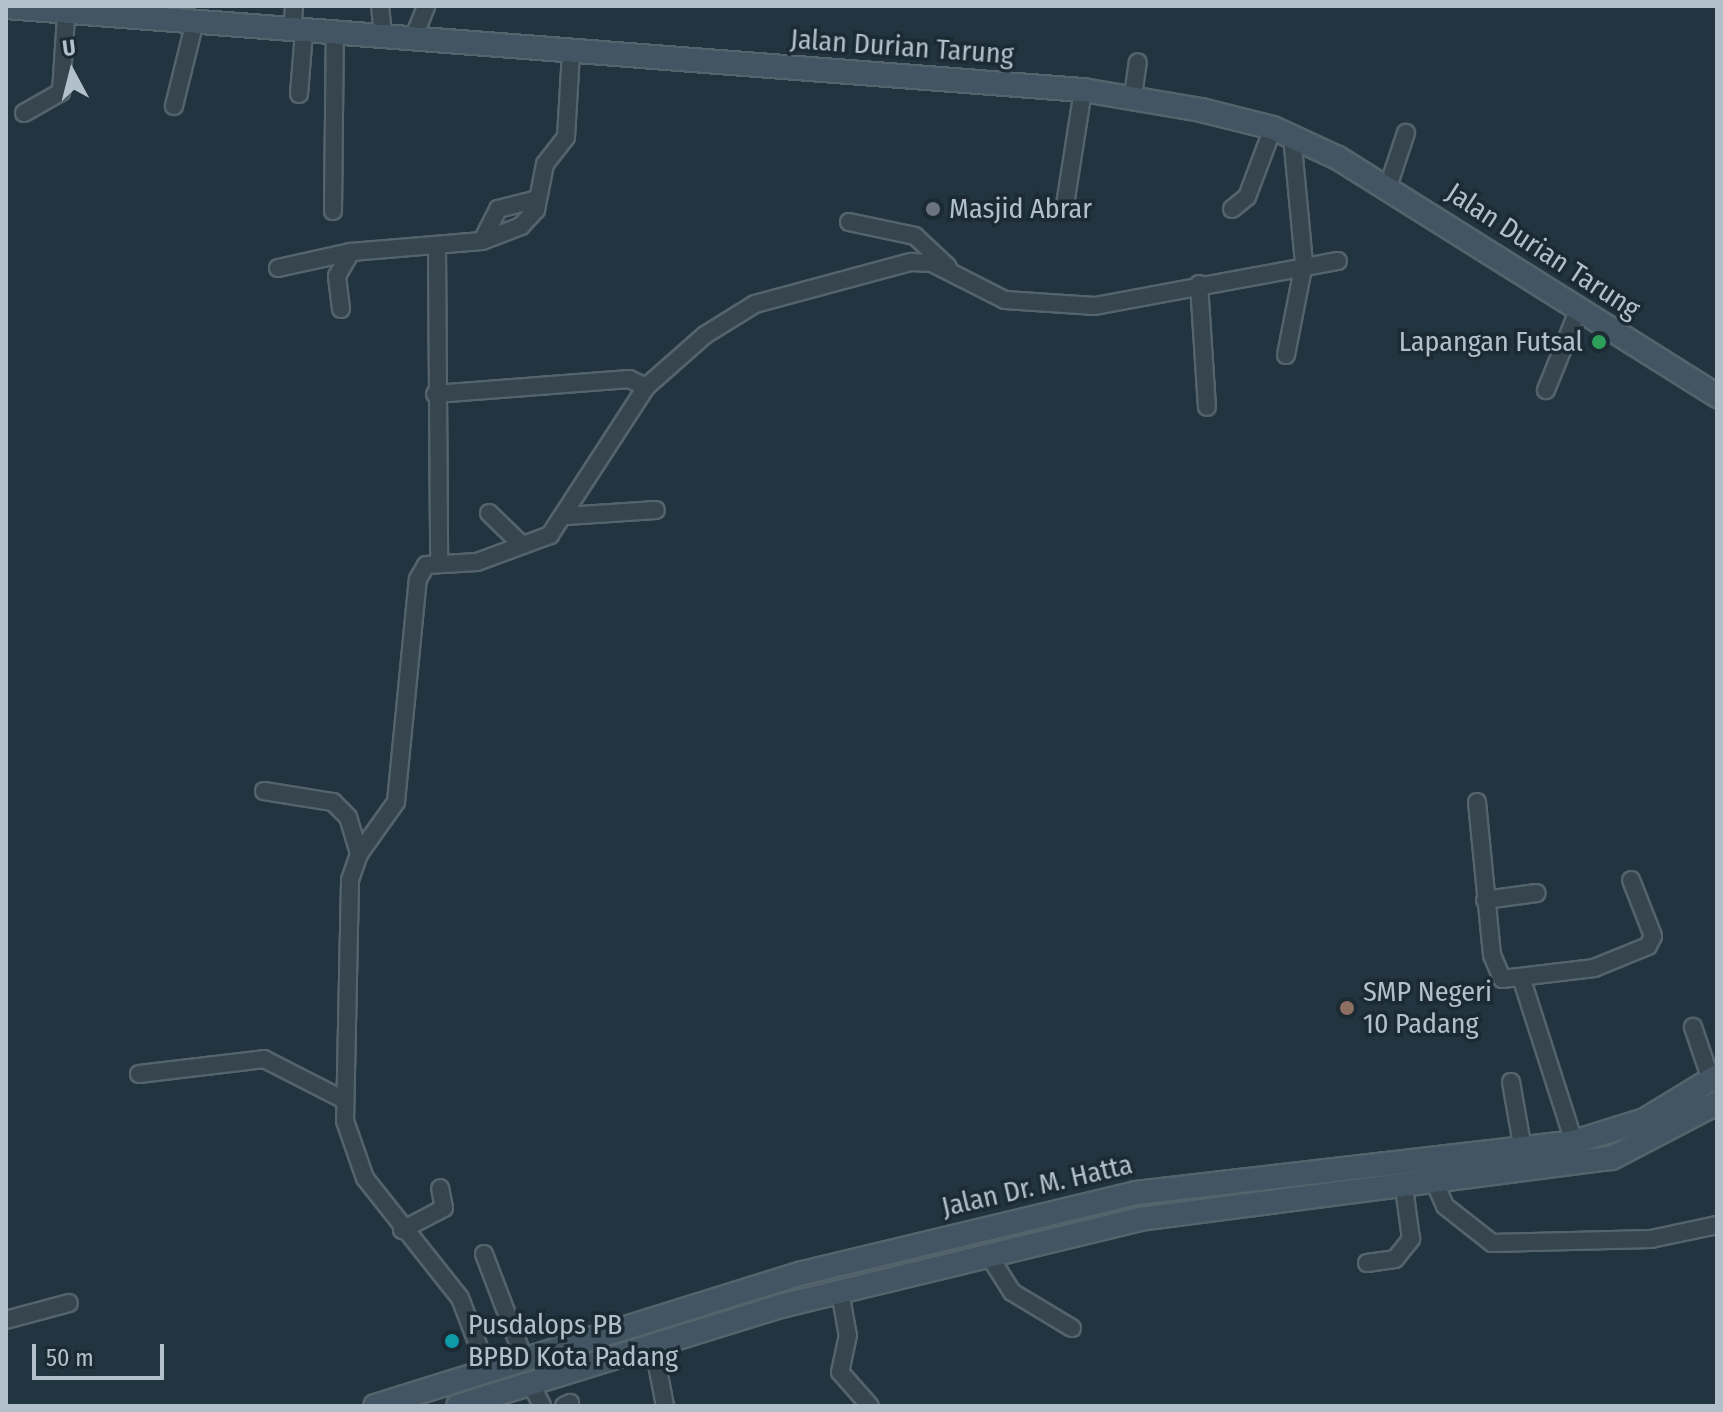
<!DOCTYPE html>
<html>
<head>
<meta charset="utf-8">
<style>
	body { margin:0 }
	#map { position:relative; width:1723px; height:1412px; overflow:hidden; background:#21343f; font-family:"Fira Sans Condensed",sans-serif }
	div>[style] { position:absolute }
	.roads { filter:drop-shadow(2px 0 #54636c) drop-shadow(-2px 0 #54636c) drop-shadow(0 2px #54636c) drop-shadow(0 -2px #54636c) }
	.street>* { height:16px; margin:-8px; padding:0 8px; transform-origin:8px; border-radius:8px; background:#36454e }
	.secondary>* { height:22px; margin:-11px; padding:0 11px; transform-origin:11px; border-radius:11px; background:#435562 }
	.dots>* { width:22px; height:22px; translate:-50% -50%; box-sizing:border-box; border:4px solid #1b2a33; border-radius:50% }
	span { translate:-50% -50%; white-space:nowrap; text-align:center; line-height:1.15; -webkit-text-stroke:7px #1b2a33; paint-order:stroke }
	.street-label { font-size:28px; color:#b1c0ca }
	.poi-label { font-size:28px; color:#b1c0ca }
	.left { translate:0 -50%; text-align:left }
	.right { translate:-100% -50%; text-align:right }
	.frame { position:absolute; inset:0; border:8px solid #b1c0ca; pointer-events:none }
	.north { position:absolute; left:32px; top:32px; width:80px; height:80px; -webkit-text-stroke:6px #1b2a33; paint-order:stroke; rotate:353deg; font-size:22px; font-weight:700; line-height:32px; text-align:center; color:#b1c0ca }
	.north::after { content:''; display:block; margin:auto; width:28px; height:36px; background:#b1c0ca; clip-path:polygon(50% 0,100% 100%,50% 72%,0 100%) }
	.scale { position:absolute; left:32px; top:1344px; width:132px; height:36px; box-sizing:border-box; border:4px solid #b1c0ca; border-top:0; padding-left:10px; font-size:24px; line-height:28px; white-space:nowrap; color:#b1c0ca; -webkit-text-stroke:6px #1b2a33; paint-order:stroke }
</style>
</head>
<body>
<div id="map">
	<div class="roads">
		<div class="street">
			<i style="left:380px;top:6px;width:29px;rotate:84deg"></i>
			<i style="left:292px;top:31px;width:25px;rotate:-85deg"></i>
			<i style="left:413px;top:39px;width:35px;rotate:-68deg"></i>
			<i style="left:299px;top:94px;width:62px;rotate:-85.4deg"></i>
			<i style="left:1133px;top:96px;width:34px;rotate:-82deg"></i>
			<i style="left:174px;top:106px;width:83px;rotate:-76.1deg"></i>
			<i style="left:24px;top:113px;width:43px;rotate:-29.6deg"></i>
			<i style="left:61px;top:92px;width:76px;rotate:-86.2deg"></i>
			<i style="left:1388px;top:187px;width:57px;rotate:-71.6deg"></i>
			<i style="left:1065px;top:205px;width:116px;rotate:-81.1deg"></i>
			<i style="left:1232px;top:209px;width:19px;rotate:-39deg"></i>
			<i style="left:1247px;top:197px;width:74px;rotate:-69.4deg"></i>
			<i style="left:333px;top:211px;width:178px;rotate:-89.4deg"></i>
			<i style="left:849px;top:222px;width:67px;rotate:12deg"></i>
			<i style="left:915px;top:236px;width:45px;rotate:43.2deg"></i>
			<i style="left:482px;top:241px;width:36px;rotate:-63deg"></i>
			<i style="left:498px;top:209px;width:41px;rotate:-14deg"></i>
			<i style="left:437px;top:248px;width:314px;rotate:89.6deg"></i>
			<i style="left:278px;top:268px;width:75px;rotate:-12.4deg"></i>
			<i style="left:351px;top:252px;width:131px;rotate:-4.8deg"></i>
			<i style="left:482px;top:241px;width:42px;rotate:-21deg"></i>
			<i style="left:521px;top:226px;width:22px;rotate:-47deg"></i>
			<i style="left:536px;top:210px;width:47px;rotate:-78.9deg"></i>
			<i style="left:545px;top:164px;width:34px;rotate:-52deg"></i>
			<i style="left:566px;top:137px;width:84px;rotate:-86.6deg"></i>
			<i style="left:1199px;top:284px;width:123px;rotate:86.3deg"></i>
			<i style="left:341px;top:309px;width:33px;rotate:-97deg"></i>
			<i style="left:337px;top:276px;width:28px;rotate:-60deg"></i>
			<i style="left:1286px;top:355px;width:94px;rotate:-78.9deg"></i>
			<i style="left:1304px;top:263px;width:129px;rotate:-95.4deg"></i>
			<i style="left:1546px;top:390px;width:85px;rotate:-67.9deg"></i>
			<i style="left:435px;top:394px;width:195px;rotate:-4.4deg"></i>
			<i style="left:629px;top:379px;width:19px;rotate:25deg"></i>
			<i style="left:489px;top:513px;width:46px;rotate:44.1deg"></i>
			<i style="left:566px;top:516px;width:90px;rotate:-3.8deg"></i>
			<i style="left:264px;top:791px;width:70px;rotate:9.1deg"></i>
			<i style="left:333px;top:802px;width:21px;rotate:45deg"></i>
			<i style="left:348px;top:817px;width:39px;rotate:73deg"></i>
			<i style="left:1477px;top:802px;width:154px;rotate:84.4deg"></i>
			<i style="left:1492px;top:955px;width:26px;rotate:67deg"></i>
			<i style="left:1502px;top:979px;width:93px;rotate:-6.8deg"></i>
			<i style="left:1594px;top:968px;width:58px;rotate:-22.2deg"></i>
			<i style="left:1648px;top:946px;width:11px;rotate:-63deg"></i>
			<i style="left:1653px;top:936px;width:60px;rotate:-111.4deg"></i>
			<i style="left:1485px;top:900px;width:52px;rotate:-7.7deg"></i>
			<i style="left:1522px;top:980px;width:170px;rotate:72.2deg"></i>
			<i style="left:1693px;top:1027px;width:56px;rotate:71.2deg"></i>
			<i style="left:139px;top:1074px;width:126px;rotate:-6.8deg"></i>
			<i style="left:264px;top:1059px;width:90px;rotate:27.1deg"></i>
			<i style="left:1511px;top:1082px;width:69px;rotate:80deg"></i>
			<i style="left:1434px;top:1181px;width:27px;rotate:66deg"></i>
			<i style="left:1445px;top:1206px;width:60px;rotate:38.2deg"></i>
			<i style="left:1492px;top:1243px;width:159px;rotate:-1.4deg"></i>
			<i style="left:1651px;top:1239px;width:67px;rotate:-12deg"></i>
			<i style="left:402px;top:1230px;width:47px;rotate:-27.6deg"></i>
			<i style="left:444px;top:1208px;width:20px;rotate:-101deg"></i>
			<i style="left:484px;top:1254px;width:112px;rotate:69.1deg"></i>
			<i style="left:988px;top:1254px;width:45px;rotate:57.7deg"></i>
			<i style="left:1012px;top:1292px;width:70px;rotate:31deg"></i>
			<i style="left:1367px;top:1263px;width:28px;rotate:-8deg"></i>
			<i style="left:1395px;top:1259px;width:26px;rotate:-51deg"></i>
			<i style="left:1411px;top:1239px;width:52px;rotate:-97.7deg"></i>
			<i style="left:841px;top:1297px;width:39px;rotate:80deg"></i>
			<i style="left:848px;top:1335px;width:38px;rotate:102deg"></i>
			<i style="left:840px;top:1372px;width:45px;rotate:48.6deg"></i>
			<i style="left:6px;top:1320px;width:65px;rotate:-15.1deg"></i>
			<i style="left:653px;top:1344px;width:63px;rotate:79deg"></i>
			<i style="left:488px;top:1371px;width:78px;rotate:-111deg"></i>
			<i style="left:460px;top:1298px;width:153px;rotate:-128.4deg"></i>
			<i style="left:365px;top:1178px;width:60px;rotate:-109.3deg"></i>
			<i style="left:345px;top:1121px;width:241px;rotate:-88.8deg"></i>
			<i style="left:350px;top:880px;width:28px;rotate:-71deg"></i>
			<i style="left:359px;top:854px;width:64px;rotate:-54.6deg"></i>
			<i style="left:396px;top:802px;width:224px;rotate:-84.4deg"></i>
			<i style="left:418px;top:579px;width:16px;rotate:-60deg"></i>
			<i style="left:426px;top:565px;width:51px;rotate:-3.4deg"></i>
			<i style="left:477px;top:562px;width:78px;rotate:-20.3deg"></i>
			<i style="left:550px;top:535px;width:176px;rotate:-57deg"></i>
			<i style="left:646px;top:387px;width:79px;rotate:-41.4deg"></i>
			<i style="left:705px;top:335px;width:59px;rotate:-31.8deg"></i>
			<i style="left:755px;top:304px;width:162px;rotate:-15.1deg"></i>
			<i style="left:911px;top:262px;width:21px;rotate:3deg"></i>
			<i style="left:932px;top:263px;width:82px;rotate:26.9deg"></i>
			<i style="left:1005px;top:300px;width:90px;rotate:3.8deg"></i>
			<i style="left:1095px;top:306px;width:247px;rotate:-10.5deg"></i>
			<i style="left:530px;top:1382px;width:27px;rotate:63deg"></i>
			<i style="left:564px;top:1406px;width:7px;rotate:-27deg"></i>
		</div>
		<div class="secondary">
			<i style="left:6px;top:7px;width:1080px;rotate:4.41deg"></i>
			<i style="left:1083px;top:90px;width:120px;rotate:9.6deg"></i>
			<i style="left:1201px;top:110px;width:74px;rotate:14deg"></i>
			<i style="left:1273px;top:128px;width:72px;rotate:24.8deg"></i>
			<i style="left:1338px;top:158px;width:448px;rotate:32.1deg"></i>
			<i style="left:375px;top:1406px;width:448px;rotate:-17.3deg"></i>
			<i style="left:803px;top:1273px;width:342px;rotate:-13.5deg"></i>
			<i style="left:1136px;top:1193px;width:441px;rotate:-6.6deg"></i>
			<i style="left:1574px;top:1142px;width:74px;rotate:-17.2deg"></i>
			<i style="left:1645px;top:1120px;width:84px;rotate:-31.4deg"></i>
			<i style="left:458px;top:1406px;width:338px;rotate:-17.2deg"></i>
			<i style="left:781px;top:1306px;width:369px;rotate:-13.6deg"></i>
			<i style="left:1140px;top:1219px;width:476px;rotate:-7.4deg"></i>
			<i style="left:1612px;top:1158px;width:119px;rotate:-27.6deg"></i>
		</div>
	</div>
	<div class="dots">
		<i style="left:933px;top:209px;background:#6b7280"></i>
		<i style="left:1599px;top:342px;background:#2e9e5b"></i>
		<i style="left:1347px;top:1008px;background:#8d6e63"></i>
		<i style="left:452px;top:1341px;background:#0f9aa8"></i>
	</div>
	<div class="street-label">
		<span style="left:902px;top:47px;rotate:4deg">Jalan Durian Tarung</span>
		<span style="left:1543px;top:251px;rotate:33deg">Jalan Durian Tarung</span>
		<span style="left:1037px;top:1186px;rotate:-13deg">Jalan Dr. M. Hatta</span>
	</div>
	<div class="poi-label">
		<span class="left" style="left:949px;top:209px">Masjid Abrar</span>
		<span class="right" style="left:1583px;top:342px">Lapangan Futsal</span>
		<span class="left" style="left:1363px;top:1008px">SMP Negeri<br>10 Padang</span>
		<span class="left" style="left:468px;top:1341px">Pusdalops PB<br>BPBD Kota Padang</span>
	</div>
	<div class="frame"></div>
	<div class="north">U</div>
	<div class="scale">50 m</div>
</div>
</body>
</html>
